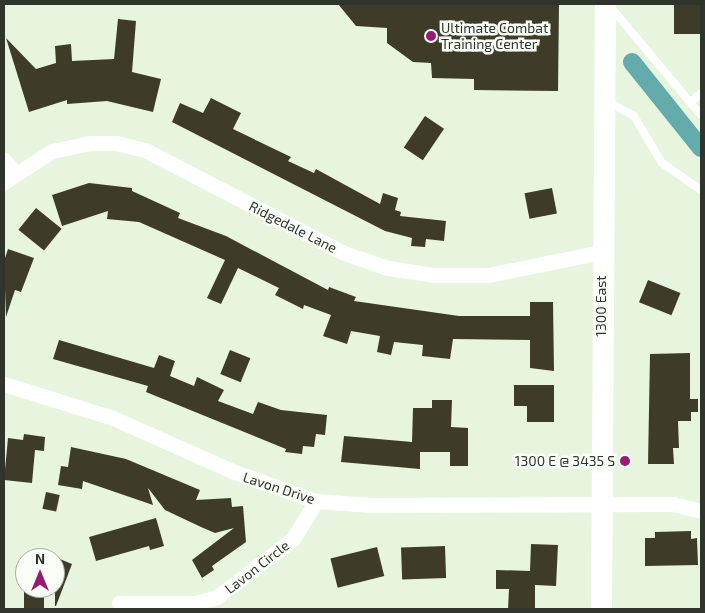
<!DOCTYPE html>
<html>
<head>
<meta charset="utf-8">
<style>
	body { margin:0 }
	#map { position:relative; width:705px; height:613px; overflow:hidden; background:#e7f5df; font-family:"Exo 2",sans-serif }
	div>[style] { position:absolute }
	.canal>* { height:18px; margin:-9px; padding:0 9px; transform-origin:9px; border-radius:9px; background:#64acab }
	.building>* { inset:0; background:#3e3c29; transform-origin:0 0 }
	.lane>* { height:8px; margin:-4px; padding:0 4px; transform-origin:4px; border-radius:4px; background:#fff }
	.street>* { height:15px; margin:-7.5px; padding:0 7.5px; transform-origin:7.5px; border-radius:7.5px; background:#fff }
	.secondary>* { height:21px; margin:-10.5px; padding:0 10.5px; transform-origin:10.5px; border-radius:10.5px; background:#fff }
	.dots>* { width:14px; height:14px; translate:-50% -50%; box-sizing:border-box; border:2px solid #f9fff6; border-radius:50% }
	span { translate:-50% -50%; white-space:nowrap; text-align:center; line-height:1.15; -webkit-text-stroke:5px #f9fff6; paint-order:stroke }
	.poi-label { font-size:14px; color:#2f342c }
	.left { translate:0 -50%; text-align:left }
	.right { translate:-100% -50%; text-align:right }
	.street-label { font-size:14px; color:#2f342c }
	.frame { position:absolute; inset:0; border:5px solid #2f342c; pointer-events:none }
	.north { position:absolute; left:15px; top:548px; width:50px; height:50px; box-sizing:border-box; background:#f9fff6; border:1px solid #a8aea5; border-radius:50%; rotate:0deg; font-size:14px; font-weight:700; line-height:20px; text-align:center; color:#2f342c }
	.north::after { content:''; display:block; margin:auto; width:18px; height:22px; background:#961b75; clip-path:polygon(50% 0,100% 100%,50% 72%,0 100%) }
</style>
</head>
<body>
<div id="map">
	<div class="canal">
		<i style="left:632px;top:62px;width:110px;rotate:51.3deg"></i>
	</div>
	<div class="building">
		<i style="clip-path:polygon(338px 4px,559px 4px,558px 91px,474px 90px,474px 79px,432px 78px,431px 63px,413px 62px,387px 43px,387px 28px,356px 26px)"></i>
		<i style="left:674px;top:4px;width:27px;height:30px"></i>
		<i style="clip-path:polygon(118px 19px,136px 21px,132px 72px,161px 79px,153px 112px,107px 101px,67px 104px,67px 100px,29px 112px,6px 38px,36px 69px,56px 63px,55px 46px,71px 44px,72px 61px,114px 59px)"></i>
		<i style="clip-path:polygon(211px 98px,241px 113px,233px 129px,291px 157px,288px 161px,314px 173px,316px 169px,380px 204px,383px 193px,398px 198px,395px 210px,401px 212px,400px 216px,446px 221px,444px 241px,426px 239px,425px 247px,411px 246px,412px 238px,385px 231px,172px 122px,180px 103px,203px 113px)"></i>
		<i style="left:425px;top:116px;width:23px;height:38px;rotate:34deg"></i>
		<i style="clip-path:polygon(89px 183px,132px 188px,132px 191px,180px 213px,178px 218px,226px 236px,328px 290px,329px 287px,356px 297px,354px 301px,459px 316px,530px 316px,530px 302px,553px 302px,554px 371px,530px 368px,530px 340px,453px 339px,450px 359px,422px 356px,423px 345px,394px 342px,391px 355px,377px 352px,380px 336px,351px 331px,347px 344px,323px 336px,331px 315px,304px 305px,303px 309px,275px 295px,279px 288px,238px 268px,221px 304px,207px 298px,225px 260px,139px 222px,107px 219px,108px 211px,62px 226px,52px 195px)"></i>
		<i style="left:552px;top:188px;width:26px;height:28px;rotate:79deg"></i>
		<i style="left:36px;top:208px;width:33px;height:28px;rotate:39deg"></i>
		<i style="clip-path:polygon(8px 249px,34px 258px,21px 292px,15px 290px,6px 317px,4px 261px)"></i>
		<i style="left:648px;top:280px;width:35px;height:24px;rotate:22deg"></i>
		<i style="clip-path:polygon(59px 340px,154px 368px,159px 355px,175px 361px,170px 376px,194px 386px,197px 377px,224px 390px,218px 401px,253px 414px,258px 402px,281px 410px,327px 415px,325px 435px,316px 434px,314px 447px,303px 446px,302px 454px,285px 452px,286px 449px,146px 392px,148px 386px,53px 359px)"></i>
		<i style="left:230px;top:350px;width:22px;height:26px;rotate:22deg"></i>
		<i style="clip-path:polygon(690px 353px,690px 399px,698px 399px,698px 412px,691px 412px,691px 421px,678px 421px,679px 448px,673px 448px,674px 464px,648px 464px,650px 354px)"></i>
		<i style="clip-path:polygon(514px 385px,554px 385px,554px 422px,527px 422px,527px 406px,514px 406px)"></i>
		<i style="clip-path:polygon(432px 400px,452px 400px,451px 427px,468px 428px,468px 466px,450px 466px,450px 452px,420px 452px,420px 469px,341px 462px,344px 436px,412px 442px,413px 408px,432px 408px)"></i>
		<i style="clip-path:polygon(24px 434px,45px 437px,44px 451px,35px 450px,32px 483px,4px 480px,8px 438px,23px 440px)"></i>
		<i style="clip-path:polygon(71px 447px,126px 459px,200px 490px,196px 500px,231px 498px,232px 507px,243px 506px,246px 542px,212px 566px,214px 570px,202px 578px,192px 560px,234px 528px,215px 533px,201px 527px,165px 510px,148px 488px,153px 505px,83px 481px,82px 489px,58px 485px,61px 466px,68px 467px)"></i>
		<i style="left:46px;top:492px;width:14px;height:17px;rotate:12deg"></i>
		<i style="clip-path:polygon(156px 518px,164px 546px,150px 550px,149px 546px,96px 561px,89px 537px)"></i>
		<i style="clip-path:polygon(691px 531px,691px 539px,697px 538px,698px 565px,645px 566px,645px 538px,655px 538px,655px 532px)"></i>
		<i style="clip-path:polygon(531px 544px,558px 545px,556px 586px,535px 585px,535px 609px,508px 609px,509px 589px,496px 589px,496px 570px,530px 571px)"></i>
		<i style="left:445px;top:546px;width:32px;height:44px;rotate:88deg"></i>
		<i style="left:377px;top:547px;width:30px;height:48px;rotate:76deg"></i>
		<i style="clip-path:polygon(55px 557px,72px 564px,56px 606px,55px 606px)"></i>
		<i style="left:24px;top:588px;width:20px;height:21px"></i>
	</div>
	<div class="lane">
		<i style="left:609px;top:5px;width:143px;rotate:50.1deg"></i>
		<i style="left:607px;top:101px;width:31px;rotate:29deg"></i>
		<i style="left:634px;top:116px;width:55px;rotate:59.2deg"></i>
		<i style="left:662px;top:163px;width:47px;rotate:34.7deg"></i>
		<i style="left:690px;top:103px;width:15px;rotate:-42deg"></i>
	</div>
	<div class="street">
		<i style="left:4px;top:160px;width:16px;rotate:50deg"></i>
		<i style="left:4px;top:182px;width:57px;rotate:-32.9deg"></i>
		<i style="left:52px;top:151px;width:38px;rotate:-12deg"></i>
		<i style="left:89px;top:143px;width:27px"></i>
		<i style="left:116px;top:143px;width:32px;rotate:14deg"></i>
		<i style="left:147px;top:151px;width:222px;rotate:27.4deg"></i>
		<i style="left:344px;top:253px;width:46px;rotate:18.8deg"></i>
		<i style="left:388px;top:268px;width:47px;rotate:8.7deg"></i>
		<i style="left:434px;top:275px;width:54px"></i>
		<i style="left:488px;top:275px;width:115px;rotate:-11.5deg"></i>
		<i style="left:4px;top:384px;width:114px;rotate:17.3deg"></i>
		<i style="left:113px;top:418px;width:130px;rotate:24deg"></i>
		<i style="left:232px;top:471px;width:89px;rotate:19.7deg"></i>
		<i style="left:316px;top:501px;width:55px;rotate:4.2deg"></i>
		<i style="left:371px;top:505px;width:302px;rotate:-0.2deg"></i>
		<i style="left:673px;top:504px;width:29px;rotate:14deg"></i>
		<i style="left:119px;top:603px;width:76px"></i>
		<i style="left:195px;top:603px;width:23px;rotate:-15deg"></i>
		<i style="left:217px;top:597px;width:96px;rotate:-37.3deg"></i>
		<i style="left:293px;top:539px;width:44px;rotate:-58.8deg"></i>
	</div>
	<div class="secondary">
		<i style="left:601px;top:609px;width:605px;rotate:-89.62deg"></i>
	</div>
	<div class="dots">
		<i style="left:431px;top:36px;background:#961b75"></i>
		<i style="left:625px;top:461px;background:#961b75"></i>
	</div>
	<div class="poi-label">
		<span class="left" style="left:441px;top:36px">Ultimate Combat<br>Training Center</span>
		<span class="right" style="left:615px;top:461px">1300 E @ 3435 S</span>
	</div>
	<div class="street-label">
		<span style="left:293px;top:227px;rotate:27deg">Ridgedale Lane</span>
		<span style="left:601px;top:306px;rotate:-90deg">1300 East</span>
		<span style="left:279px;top:488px;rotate:18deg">Lavon Drive</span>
		<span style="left:257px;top:567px;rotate:-38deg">Lavon Circle</span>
	</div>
	<div class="frame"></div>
	<div class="north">N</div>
</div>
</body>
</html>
